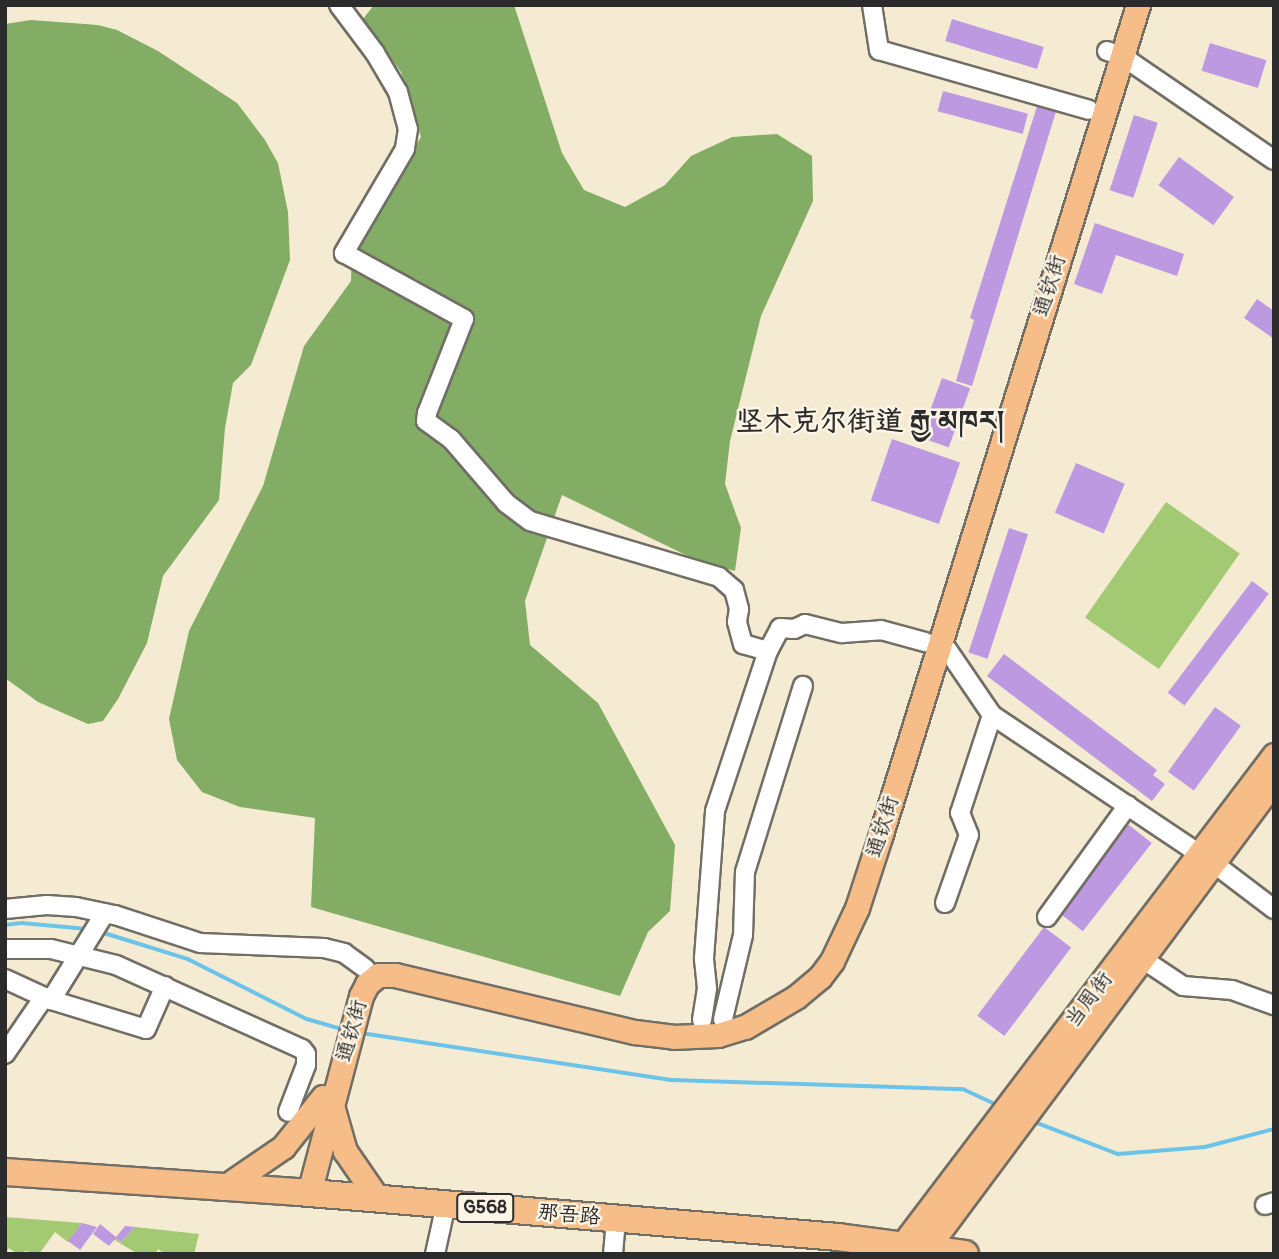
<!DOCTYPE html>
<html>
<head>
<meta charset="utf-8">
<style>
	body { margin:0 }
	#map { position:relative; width:1279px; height:1259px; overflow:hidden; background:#f4ebd2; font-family:Pangolin,"LXGW WenKai TC","Noto Serif Tibetan",sans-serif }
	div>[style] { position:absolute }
	.green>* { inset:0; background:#a4c973; transform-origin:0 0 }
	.forest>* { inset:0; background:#83ad65 }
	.stream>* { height:3.5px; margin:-1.75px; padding:0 1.75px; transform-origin:1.75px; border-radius:1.75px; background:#6cc3e9 }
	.building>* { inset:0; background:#bd99e1; transform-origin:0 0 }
	.roads { filter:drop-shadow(2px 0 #716e65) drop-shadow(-2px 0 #716e65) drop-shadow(0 2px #716e65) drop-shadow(0 -2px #716e65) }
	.minor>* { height:18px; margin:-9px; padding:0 9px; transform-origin:9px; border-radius:9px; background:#fff }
	.major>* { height:23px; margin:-11.5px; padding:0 11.5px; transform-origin:11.5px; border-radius:11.5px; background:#f7bd88 }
	.highway>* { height:26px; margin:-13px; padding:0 13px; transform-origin:13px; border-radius:13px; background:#f7bd88 }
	span { translate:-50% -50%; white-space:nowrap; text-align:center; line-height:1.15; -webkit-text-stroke:5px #fcf5e5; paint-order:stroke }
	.shield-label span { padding:2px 5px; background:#fcf5e5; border:2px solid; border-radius:5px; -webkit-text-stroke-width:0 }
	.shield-label { font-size:19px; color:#2b2b2b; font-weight:700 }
	.street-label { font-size:21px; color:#2b2b2b }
	.district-label { font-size:28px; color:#2b2b2b; font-weight:700 }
	.frame { position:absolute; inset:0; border:7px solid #2b2b2b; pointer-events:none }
</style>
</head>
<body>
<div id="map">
	<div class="green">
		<i style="left:1166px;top:502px;width:90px;height:141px;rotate:35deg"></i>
		<i style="clip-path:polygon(5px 1217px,82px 1223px,68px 1242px,55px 1232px,39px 1254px,26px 1251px,17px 1254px,9px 1248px,5px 1254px)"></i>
		<i style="clip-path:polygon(135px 1227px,199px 1234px,194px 1254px,165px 1254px,158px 1249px,155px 1254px,138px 1254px,113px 1239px,115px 1237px,121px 1242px)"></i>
	</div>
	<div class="forest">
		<i style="clip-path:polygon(374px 5px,514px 5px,562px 153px,584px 190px,625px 207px,665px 185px,691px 156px,732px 137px,777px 134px,812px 156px,813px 201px,761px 316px,730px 441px,725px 484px,741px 528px,735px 571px,696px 560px,562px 495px,525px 601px,530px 645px,598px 703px,675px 845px,670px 911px,648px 932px,620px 996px,311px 907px,315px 818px,240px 807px,202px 792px,177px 760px,169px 719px,189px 631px,263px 486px,304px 346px,351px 281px,352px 247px,421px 137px,401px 72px,363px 19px)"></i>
		<i style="clip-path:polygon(31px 20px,98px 25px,117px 30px,158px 51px,237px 103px,265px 140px,278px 163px,288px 212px,290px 260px,251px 365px,233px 383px,225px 428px,219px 500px,163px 576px,147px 643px,118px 699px,103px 721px,88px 724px,38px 702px,5px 678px,5px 24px)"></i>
	</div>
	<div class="stream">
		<i style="left:5px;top:925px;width:17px;rotate:-7deg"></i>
		<i style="left:22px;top:923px;width:65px;rotate:5.3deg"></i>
		<i style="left:101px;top:932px;width:91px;rotate:17.2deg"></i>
		<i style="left:188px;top:959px;width:133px;rotate:26.8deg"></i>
		<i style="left:307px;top:1019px;width:37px;rotate:16deg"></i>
		<i style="left:361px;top:1033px;width:315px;rotate:8.6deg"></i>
		<i style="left:672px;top:1080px;width:291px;rotate:1.8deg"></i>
		<i style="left:963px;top:1089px;width:38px;rotate:25deg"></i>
		<i style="left:1032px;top:1121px;width:92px;rotate:21deg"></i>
		<i style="left:1118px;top:1154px;width:87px;rotate:-4.6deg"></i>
		<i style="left:1205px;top:1147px;width:71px;rotate:-14.6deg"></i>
	</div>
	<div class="building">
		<i style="left:952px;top:19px;width:96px;height:23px;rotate:17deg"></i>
		<i style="left:1210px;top:43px;width:59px;height:29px;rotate:17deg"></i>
		<i style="left:943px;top:91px;width:88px;height:21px;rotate:15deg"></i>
		<i style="clip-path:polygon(1039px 100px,1058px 105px,972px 386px,956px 381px,974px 320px,970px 318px)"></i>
		<i style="left:1134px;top:115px;width:25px;height:79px;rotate:18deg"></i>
		<i style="left:1179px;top:157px;width:68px;height:35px;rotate:36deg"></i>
		<i style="clip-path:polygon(1095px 223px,1184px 254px,1177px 276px,1116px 255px,1102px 294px,1074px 284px)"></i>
		<i style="clip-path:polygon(1257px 299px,1274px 311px,1274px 339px,1244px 318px)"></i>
		<i style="left:942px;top:378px;width:30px;height:63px;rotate:20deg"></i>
		<i style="left:892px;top:439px;width:72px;height:65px;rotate:19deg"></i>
		<i style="left:1076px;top:463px;width:53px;height:54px;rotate:23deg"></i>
		<i style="left:1009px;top:528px;width:20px;height:131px;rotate:18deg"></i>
		<i style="left:1252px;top:581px;width:21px;height:140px;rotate:37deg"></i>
		<i style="clip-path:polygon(1004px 654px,1157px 770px,1153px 775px,1165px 784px,1152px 801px,987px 676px)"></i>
		<i style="left:1215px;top:707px;width:32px;height:80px;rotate:36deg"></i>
		<i style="left:1125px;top:822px;width:34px;height:112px;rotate:38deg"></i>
		<i style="left:1044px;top:927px;width:34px;height:111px;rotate:37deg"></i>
		<i style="clip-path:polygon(82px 1223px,97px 1227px,80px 1250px,68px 1241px)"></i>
		<i style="clip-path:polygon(100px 1224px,116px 1237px,125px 1226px,135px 1227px,121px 1242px,116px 1238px,109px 1246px,93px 1234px)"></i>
	</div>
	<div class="roads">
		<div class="minor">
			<i style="left:339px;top:5px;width:60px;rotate:53.1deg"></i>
			<i style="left:375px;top:53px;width:45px;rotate:59.5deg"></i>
			<i style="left:398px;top:92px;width:38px;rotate:75deg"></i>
			<i style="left:408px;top:129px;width:20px;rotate:99deg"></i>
			<i style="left:405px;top:149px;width:121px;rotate:120.4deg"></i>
			<i style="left:344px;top:253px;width:137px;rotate:28.8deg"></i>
			<i style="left:464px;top:319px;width:101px;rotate:111.5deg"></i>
			<i style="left:427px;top:413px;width:8px;rotate:97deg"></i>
			<i style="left:426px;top:421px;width:31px;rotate:36deg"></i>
			<i style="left:451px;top:439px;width:84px;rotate:49.3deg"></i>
			<i style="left:506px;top:503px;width:30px;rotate:37deg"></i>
			<i style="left:530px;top:521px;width:197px;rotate:16.5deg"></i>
			<i style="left:719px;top:577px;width:20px;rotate:41deg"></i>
			<i style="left:734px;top:590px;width:20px;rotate:75deg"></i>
			<i style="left:739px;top:609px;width:13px;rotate:99deg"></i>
			<i style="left:737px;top:622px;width:23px;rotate:75deg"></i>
			<i style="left:743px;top:644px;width:26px;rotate:16deg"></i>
			<i style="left:872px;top:5px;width:46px;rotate:81.2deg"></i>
			<i style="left:879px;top:50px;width:218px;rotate:15.9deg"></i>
			<i style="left:1107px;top:51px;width:16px;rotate:18deg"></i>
			<i style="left:1122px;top:56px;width:184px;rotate:34.4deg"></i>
			<i style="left:937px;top:646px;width:10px;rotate:17deg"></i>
			<i style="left:947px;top:649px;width:80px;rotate:55.7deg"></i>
			<i style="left:992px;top:715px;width:265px;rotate:33.8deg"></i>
			<i style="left:1212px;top:862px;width:78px;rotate:37.2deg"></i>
			<i style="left:945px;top:903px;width:72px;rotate:-70.6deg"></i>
			<i style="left:969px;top:835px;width:24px;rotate:-112deg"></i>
			<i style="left:960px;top:813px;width:103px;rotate:-71.9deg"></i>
			<i style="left:5px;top:909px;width:42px;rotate:-5.4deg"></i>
			<i style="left:47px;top:905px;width:29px;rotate:4deg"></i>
			<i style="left:76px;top:907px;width:40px;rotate:12deg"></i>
			<i style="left:115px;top:915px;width:89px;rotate:18.2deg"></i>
			<i style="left:200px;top:943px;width:124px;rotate:2.3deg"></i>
			<i style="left:324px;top:948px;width:21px;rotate:14deg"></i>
			<i style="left:344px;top:953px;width:26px;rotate:36deg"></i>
			<i style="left:1047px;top:917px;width:138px;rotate:-54.1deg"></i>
			<i style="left:5px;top:949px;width:46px"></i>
			<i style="left:51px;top:949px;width:67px;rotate:13.8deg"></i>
			<i style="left:116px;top:965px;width:204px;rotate:24.3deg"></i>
			<i style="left:302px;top:1049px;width:6px;rotate:51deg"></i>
			<i style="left:306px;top:1054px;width:11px;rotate:90deg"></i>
			<i style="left:306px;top:1065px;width:50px;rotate:111deg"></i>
			<i style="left:1141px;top:958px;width:50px;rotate:33.7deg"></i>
			<i style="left:1183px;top:986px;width:49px;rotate:4.7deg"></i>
			<i style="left:1232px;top:990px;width:45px;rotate:19.7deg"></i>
			<i style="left:5px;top:979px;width:43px;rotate:24.8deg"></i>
			<i style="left:51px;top:1000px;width:99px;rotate:17deg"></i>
			<i style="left:146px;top:1029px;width:47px;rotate:-66.2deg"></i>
			<i style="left:723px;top:1019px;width:86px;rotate:-76.6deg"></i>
			<i style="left:743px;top:935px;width:63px;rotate:-88.2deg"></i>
			<i style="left:745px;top:872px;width:195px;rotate:-72.7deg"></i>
			<i style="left:702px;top:1020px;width:32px;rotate:-81deg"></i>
			<i style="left:707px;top:988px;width:30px;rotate:-96deg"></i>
			<i style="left:704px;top:958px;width:147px;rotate:-85.7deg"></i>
			<i style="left:715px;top:811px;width:169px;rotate:-71.7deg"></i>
			<i style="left:768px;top:651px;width:26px;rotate:-62deg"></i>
			<i style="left:780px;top:628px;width:14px;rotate:4deg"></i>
			<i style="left:794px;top:629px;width:12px;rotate:-24deg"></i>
			<i style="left:805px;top:624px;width:38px;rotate:14deg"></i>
			<i style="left:842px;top:633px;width:39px;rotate:-4deg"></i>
			<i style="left:881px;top:630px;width:46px;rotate:15.3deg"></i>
			<i style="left:5px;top:1054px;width:69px;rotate:-55.6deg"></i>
			<i style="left:44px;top:997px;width:8px;rotate:23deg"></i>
			<i style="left:51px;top:1000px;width:102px;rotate:-58.2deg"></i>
			<i style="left:1265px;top:1205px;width:9px;rotate:-18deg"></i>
			<i style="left:435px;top:1254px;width:51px;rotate:-77.6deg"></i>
			<i style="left:613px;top:1254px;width:35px;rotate:-85deg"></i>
		</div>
		<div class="major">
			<i style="left:333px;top:1109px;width:44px;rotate:74.1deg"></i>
			<i style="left:345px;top:1151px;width:58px;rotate:55.5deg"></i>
			<i style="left:223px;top:1188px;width:73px;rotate:-34.3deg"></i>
			<i style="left:283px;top:1147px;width:64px;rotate:-51.3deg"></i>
			<i style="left:309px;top:1193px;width:204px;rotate:-75.2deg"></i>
			<i style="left:361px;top:996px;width:13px;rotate:-63deg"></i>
			<i style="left:367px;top:984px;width:14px;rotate:-39deg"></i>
			<i style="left:378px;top:975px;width:17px"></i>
			<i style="left:395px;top:975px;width:247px;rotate:13.4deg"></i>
			<i style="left:635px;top:1032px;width:38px;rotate:7deg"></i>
			<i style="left:673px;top:1037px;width:45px;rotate:-2.5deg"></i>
			<i style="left:718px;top:1035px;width:28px;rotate:-17deg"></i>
			<i style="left:745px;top:1027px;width:59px;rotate:-30.5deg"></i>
			<i style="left:796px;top:997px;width:31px;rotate:-40deg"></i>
			<i style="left:820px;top:977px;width:20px;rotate:-53deg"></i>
			<i style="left:832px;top:961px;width:59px;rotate:-64.7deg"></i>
			<i style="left:857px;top:908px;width:78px;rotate:-72deg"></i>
			<i style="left:881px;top:834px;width:868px;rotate:-72.78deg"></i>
			<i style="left:903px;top:1244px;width:614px;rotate:-52.81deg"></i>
			<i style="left:927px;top:1248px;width:582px;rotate:-53.39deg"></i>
		</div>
		<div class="highway">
			<i style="left:5px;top:1172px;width:294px;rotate:3.9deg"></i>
			<i style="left:298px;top:1192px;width:542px;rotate:4.76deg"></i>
			<i style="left:838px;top:1237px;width:128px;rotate:7.6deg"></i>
		</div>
	</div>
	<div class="shield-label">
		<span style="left:485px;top:1208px">G568</span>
	</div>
	<div class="street-label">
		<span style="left:1050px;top:286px;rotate:-73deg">通钦街</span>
		<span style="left:883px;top:827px;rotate:-73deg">通钦街</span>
		<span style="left:1089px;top:1000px;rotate:-53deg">当周街</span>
		<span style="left:352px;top:1031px;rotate:-75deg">通钦街</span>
		<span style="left:569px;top:1215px;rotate:5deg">那吾路</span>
	</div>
	<div class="district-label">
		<span style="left:870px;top:422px">坚木克尔街道 རྒྱ་མཁར།</span>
	</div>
	<div class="frame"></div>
</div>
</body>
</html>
